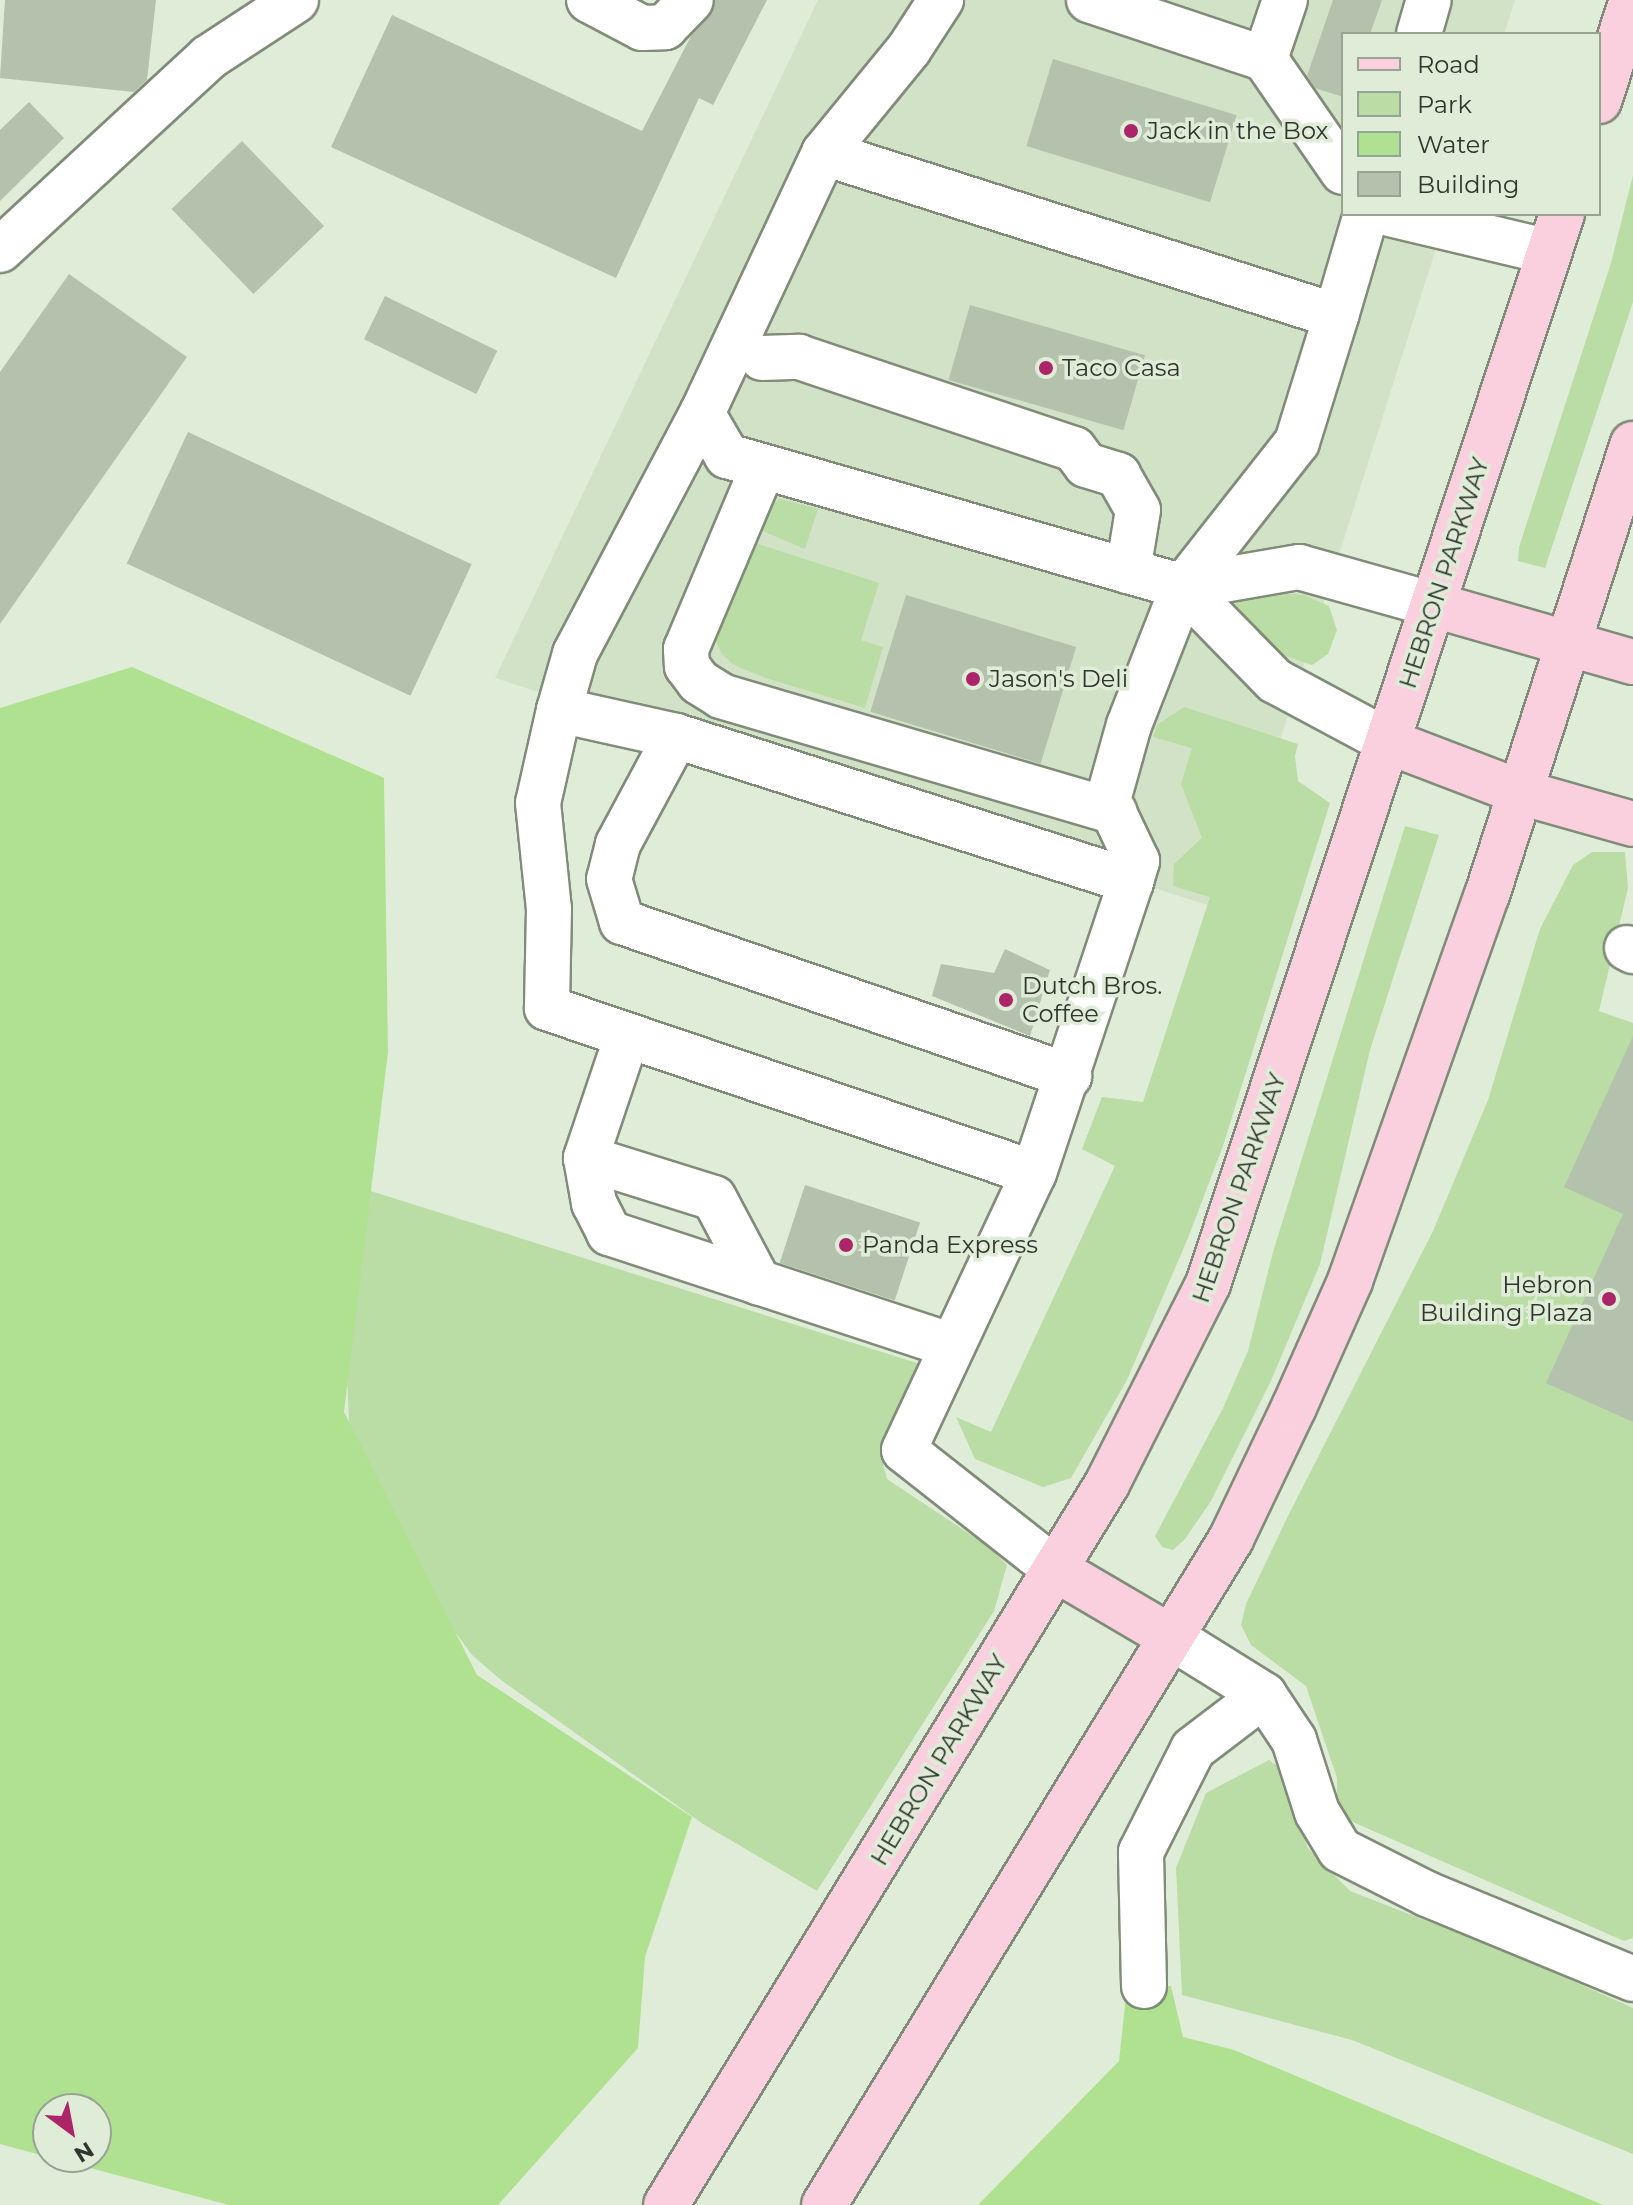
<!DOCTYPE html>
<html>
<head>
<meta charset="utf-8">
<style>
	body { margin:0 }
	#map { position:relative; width:1633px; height:2205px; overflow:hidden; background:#dfedd8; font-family:Montserrat,sans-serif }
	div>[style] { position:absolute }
	.built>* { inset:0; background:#d1e2c7 }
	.green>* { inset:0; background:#badca5 }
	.water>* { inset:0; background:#b0e191 }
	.building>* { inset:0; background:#b4c1ac; transform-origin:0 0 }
	.roads { filter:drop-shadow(2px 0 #808c79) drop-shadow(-2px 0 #808c79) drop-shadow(0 2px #808c79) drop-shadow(0 -2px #808c79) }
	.minor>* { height:44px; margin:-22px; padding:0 22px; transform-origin:22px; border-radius:22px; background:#fff }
	.major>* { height:44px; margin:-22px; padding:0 22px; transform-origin:22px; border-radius:22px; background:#fad0df }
	.dots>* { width:22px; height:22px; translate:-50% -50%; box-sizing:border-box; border:4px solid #dfedd8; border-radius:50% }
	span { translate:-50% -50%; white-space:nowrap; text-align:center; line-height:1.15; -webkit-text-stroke:7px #dfedd8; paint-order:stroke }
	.poi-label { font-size:24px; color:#30352d }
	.left { translate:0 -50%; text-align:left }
	.right { translate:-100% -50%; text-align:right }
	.street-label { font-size:24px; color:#30352d }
	.legend { position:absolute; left:1341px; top:32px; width:260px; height:184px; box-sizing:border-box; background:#dfedd8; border:2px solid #99a394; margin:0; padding:10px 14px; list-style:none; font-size:24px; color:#30352d }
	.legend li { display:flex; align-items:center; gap:16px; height:40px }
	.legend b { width:40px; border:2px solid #99a394 }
	.north { position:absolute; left:32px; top:2093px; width:80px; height:80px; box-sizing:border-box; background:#dfedd8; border:2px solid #99a394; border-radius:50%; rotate:148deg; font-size:22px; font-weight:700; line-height:32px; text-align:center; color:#30352d }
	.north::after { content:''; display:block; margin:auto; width:28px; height:36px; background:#ad2569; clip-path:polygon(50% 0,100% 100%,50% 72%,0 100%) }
</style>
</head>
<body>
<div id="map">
	<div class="built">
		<i style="clip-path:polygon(818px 0,1515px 0,1504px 34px,1343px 34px,1343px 214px,1447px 214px,1226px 911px,495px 678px)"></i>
	</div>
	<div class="green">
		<i style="clip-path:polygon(1633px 175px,1633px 302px,1545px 568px,1518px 561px,1519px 547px,1611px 263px)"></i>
		<i style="clip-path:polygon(781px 499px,818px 509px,805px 549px,753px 527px,771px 503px)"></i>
		<i style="clip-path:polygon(746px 540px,879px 583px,861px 640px,883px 647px,865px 708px,766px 678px,734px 665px,722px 654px,711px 630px)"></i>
		<i style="clip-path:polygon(1266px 592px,1304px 595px,1329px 606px,1337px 630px,1328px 654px,1312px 665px,1279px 654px,1235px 604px,1237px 596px)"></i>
		<i style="clip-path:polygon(1184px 707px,1298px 744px,1295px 756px,1298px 781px,1330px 803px,1223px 1146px,1188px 1238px,1127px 1380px,1071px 1478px,1043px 1487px,975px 1459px,956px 1417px,991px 1432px,1115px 1166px,1082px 1149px,1102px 1097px,1143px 1102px,1210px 897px,1173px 886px,1174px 864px,1202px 838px,1181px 784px,1192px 748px,1153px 737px,1157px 725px)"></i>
		<i style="clip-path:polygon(1405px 826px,1439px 835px,1370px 1050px,1320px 1264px,1271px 1381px,1211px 1501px,1185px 1539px,1173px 1550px,1162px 1547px,1155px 1536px,1223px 1408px,1248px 1351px,1273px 1252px)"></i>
		<i style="clip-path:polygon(1592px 852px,1625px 852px,1628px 888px,1599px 1011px,1633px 1023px,1633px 1938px,1624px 1941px,1337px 1815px,1337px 1778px,1306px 1686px,1251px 1645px,1241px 1625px,1246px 1604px,1287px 1518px,1433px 1231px,1488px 1100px,1540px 929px,1573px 865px)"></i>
		<i style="clip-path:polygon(358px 1187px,920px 1364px,888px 1428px,880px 1453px,887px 1479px,989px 1547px,1007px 1565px,994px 1611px,817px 1891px,703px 1824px,501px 1680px,472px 1655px,420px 1584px,350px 1443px,344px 1307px)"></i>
		<i style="clip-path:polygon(1269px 1760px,1288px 1773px,1307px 1847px,1350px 1891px,1522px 1958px,1633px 2008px,1633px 2154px,1352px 2040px,1182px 1995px,1176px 1868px,1206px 1793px)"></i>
	</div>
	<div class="water">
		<i style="clip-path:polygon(132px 667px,384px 778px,388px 1052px,344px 1412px,477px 1675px,692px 1817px,645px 1957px,638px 2048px,498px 2205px,229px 2205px,49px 2157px,96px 2157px,96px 2109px,48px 2109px,48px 2157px,0 2144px,0 708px)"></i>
		<i style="clip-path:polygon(1171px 1986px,1183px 2037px,1234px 2050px,1603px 2205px,978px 2205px,1119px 2061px,1127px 1987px)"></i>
	</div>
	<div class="building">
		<i style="clip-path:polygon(5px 0,156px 0,147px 80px,134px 92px,0 78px)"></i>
		<i style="clip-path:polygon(715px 0,767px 0,713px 105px,699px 98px,616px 278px,331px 147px,392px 15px,642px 131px,691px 36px,709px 17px)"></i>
		<i style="clip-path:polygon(1333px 0,1382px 0,1370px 34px,1343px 34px,1343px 97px,1315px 88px,1307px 76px)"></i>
		<i style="left:1053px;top:59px;width:192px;height:91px;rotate:17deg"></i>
		<i style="clip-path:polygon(29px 102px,64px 138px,0 201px,0 130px)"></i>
		<i style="left:242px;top:141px;width:118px;height:98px;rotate:46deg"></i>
		<i style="clip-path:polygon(69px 274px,187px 357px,0 624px,0 372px)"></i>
		<i style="left:385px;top:296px;width:125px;height:48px;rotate:26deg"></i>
		<i style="left:970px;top:305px;width:182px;height:78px;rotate:16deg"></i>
		<i style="left:188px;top:432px;width:313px;height:145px;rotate:25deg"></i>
		<i style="left:906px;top:595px;width:178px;height:122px;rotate:17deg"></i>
		<i style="clip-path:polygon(1005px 949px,1050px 970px,1030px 1036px,932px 996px,941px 964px,994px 973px)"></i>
		<i style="clip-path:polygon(1633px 1036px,1633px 1422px,1546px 1383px,1623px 1214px,1564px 1187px)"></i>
		<i style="left:805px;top:1185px;width:121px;height:82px;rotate:18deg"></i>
	</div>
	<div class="roads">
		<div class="minor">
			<i style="left:589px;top:0;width:60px;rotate:27.8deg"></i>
			<i style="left:642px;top:28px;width:23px;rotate:-2deg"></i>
			<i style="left:665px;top:27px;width:37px;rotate:-46deg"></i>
			<i style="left:1089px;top:0;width:186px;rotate:18.5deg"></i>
			<i style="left:1265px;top:59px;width:137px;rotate:55.4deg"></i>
			<i style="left:1419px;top:34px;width:35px;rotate:-74deg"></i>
			<i style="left:1265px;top:59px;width:62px;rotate:-71.3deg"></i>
			<i style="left:824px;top:153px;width:134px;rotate:-50.7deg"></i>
			<i style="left:909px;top:49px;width:59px;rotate:-56.9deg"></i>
			<i style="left:1390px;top:214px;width:163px;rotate:13.4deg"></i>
			<i style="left:0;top:250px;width:284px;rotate:-42.7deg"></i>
			<i style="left:209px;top:57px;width:104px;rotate:-33.2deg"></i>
			<i style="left:1336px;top:316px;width:106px;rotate:-73.6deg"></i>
			<i style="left:762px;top:358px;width:37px;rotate:-2deg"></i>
			<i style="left:799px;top:357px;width:290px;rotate:18.5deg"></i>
			<i style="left:1074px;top:449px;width:20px;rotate:53deg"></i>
			<i style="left:1086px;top:465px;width:34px;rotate:17deg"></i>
			<i style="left:1118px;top:475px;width:40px;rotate:60.3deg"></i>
			<i style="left:1138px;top:510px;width:62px;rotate:99.3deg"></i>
			<i style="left:702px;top:413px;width:272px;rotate:117.8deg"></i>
			<i style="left:575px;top:654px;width:58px;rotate:105.9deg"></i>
			<i style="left:559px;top:710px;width:120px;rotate:12.5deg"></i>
			<i style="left:676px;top:736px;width:478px;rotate:17.7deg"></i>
			<i style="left:763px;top:467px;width:198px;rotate:112.9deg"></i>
			<i style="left:686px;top:649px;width:17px;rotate:87deg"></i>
			<i style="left:687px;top:666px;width:20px;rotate:53deg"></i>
			<i style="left:699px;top:682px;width:26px;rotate:32deg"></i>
			<i style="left:721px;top:696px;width:410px;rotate:16.4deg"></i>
			<i style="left:559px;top:710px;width:95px;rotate:102.7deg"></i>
			<i style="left:538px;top:803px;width:107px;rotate:84.1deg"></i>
			<i style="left:549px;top:909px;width:99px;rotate:91.2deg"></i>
			<i style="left:547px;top:1008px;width:514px;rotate:18.72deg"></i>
			<i style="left:676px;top:736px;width:123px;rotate:118.2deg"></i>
			<i style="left:618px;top:844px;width:36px;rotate:104deg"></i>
			<i style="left:609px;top:879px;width:45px;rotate:73.2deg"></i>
			<i style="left:622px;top:922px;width:473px;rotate:19deg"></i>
			<i style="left:1389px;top:742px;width:129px;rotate:-151.8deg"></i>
			<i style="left:1275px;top:681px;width:132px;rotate:-134.4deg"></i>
			<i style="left:1183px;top:587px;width:118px;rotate:-9.8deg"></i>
			<i style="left:1299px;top:567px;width:140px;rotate:15.7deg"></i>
			<i style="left:1627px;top:948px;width:7px;rotate:27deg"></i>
			<i style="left:627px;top:1036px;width:129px;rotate:108.6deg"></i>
			<i style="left:586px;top:1158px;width:46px;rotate:79.9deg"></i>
			<i style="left:594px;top:1203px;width:34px;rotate:63deg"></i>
			<i style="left:609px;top:1233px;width:361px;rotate:18.2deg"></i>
			<i style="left:586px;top:1158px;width:134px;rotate:17.4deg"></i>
			<i style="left:714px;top:1198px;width:96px;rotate:62.1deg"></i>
			<i style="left:1055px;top:1569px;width:192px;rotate:-141.8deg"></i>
			<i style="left:904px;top:1450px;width:306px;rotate:-64.9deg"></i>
			<i style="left:1034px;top:1173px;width:308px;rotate:-71.6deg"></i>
			<i style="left:1131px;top:881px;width:21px;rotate:-73deg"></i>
			<i style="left:1137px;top:861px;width:68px;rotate:-115.4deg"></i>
			<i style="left:1108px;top:800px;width:78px;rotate:-74.4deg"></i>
			<i style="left:1129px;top:725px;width:148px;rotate:-68.6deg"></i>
			<i style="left:1183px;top:587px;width:184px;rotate:-51.8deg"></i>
			<i style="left:1297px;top:442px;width:132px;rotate:-72.8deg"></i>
			<i style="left:1336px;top:316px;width:537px;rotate:-162.34deg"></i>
			<i style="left:824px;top:153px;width:287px;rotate:115.1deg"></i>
			<i style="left:702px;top:413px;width:50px;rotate:59.8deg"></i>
			<i style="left:727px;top:456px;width:474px;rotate:16deg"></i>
			<i style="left:1171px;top:1637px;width:110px;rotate:31.9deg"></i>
			<i style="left:1264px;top:1695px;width:54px;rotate:56.3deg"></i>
			<i style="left:1294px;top:1740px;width:76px;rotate:72.3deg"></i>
			<i style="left:1317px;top:1812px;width:44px;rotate:58.8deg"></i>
			<i style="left:1340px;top:1850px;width:97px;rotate:26.8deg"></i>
			<i style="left:1427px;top:1894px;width:223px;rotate:22.4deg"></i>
			<i style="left:1144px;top:1986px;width:134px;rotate:-91.3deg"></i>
			<i style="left:1141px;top:1852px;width:115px;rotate:-63.2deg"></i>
			<i style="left:1193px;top:1749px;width:89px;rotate:-37.3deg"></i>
		</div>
		<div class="major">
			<i style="left:1599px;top:101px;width:106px;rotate:-71.9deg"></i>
			<i style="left:1434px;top:605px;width:207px;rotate:16deg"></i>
			<i style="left:1389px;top:742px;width:140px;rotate:20.9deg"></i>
			<i style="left:1520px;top:792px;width:117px;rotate:15.8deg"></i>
			<i style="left:1055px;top:1569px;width:134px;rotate:30.4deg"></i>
			<i style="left:666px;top:2205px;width:845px;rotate:-58.55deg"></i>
			<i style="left:1107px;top:1484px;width:224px;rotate:-63.2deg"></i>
			<i style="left:1208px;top:1284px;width:1127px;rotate:-71.69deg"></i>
			<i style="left:824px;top:2205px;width:781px;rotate:-58.57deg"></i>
			<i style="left:1231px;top:1539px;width:146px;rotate:-64.5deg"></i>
			<i style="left:1294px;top:1407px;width:138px;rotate:-66deg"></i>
			<i style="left:1350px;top:1281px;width:410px;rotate:-70.5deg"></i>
			<i style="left:1487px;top:895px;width:474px;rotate:-72.1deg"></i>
		</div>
	</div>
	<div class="dots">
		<i style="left:1131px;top:131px;background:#ad2569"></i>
		<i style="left:1046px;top:368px;background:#ad2569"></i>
		<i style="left:973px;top:679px;background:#ad2569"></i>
		<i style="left:1006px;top:1000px;background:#ad2569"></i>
		<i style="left:846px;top:1245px;background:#ad2569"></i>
		<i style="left:1609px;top:1299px;background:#ad2569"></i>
	</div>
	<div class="poi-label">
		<span class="left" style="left:1147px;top:131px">Jack in the Box</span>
		<span class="left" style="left:1062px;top:368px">Taco Casa</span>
		<span class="left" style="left:989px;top:679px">Jason's Deli</span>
		<span class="left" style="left:1022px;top:1000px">Dutch Bros.<br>Coffee</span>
		<span class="left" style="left:862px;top:1245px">Panda Express</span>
		<span class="right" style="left:1593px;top:1299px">Hebron<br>Building Plaza</span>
	</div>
	<div class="street-label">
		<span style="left:1444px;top:573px;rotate:-72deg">HEBRON PARKWAY</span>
		<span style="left:1239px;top:1188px;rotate:-71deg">HEBRON PARKWAY</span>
		<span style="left:939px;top:1760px;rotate:-59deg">HEBRON PARKWAY</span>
	</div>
	<ul class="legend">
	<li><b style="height:10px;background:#fad0df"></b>Road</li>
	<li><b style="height:22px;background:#badca5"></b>Park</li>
	<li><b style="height:22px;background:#b0e191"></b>Water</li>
	<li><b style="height:22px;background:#b4c1ac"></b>Building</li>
	</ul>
	<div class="north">N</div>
</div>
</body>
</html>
